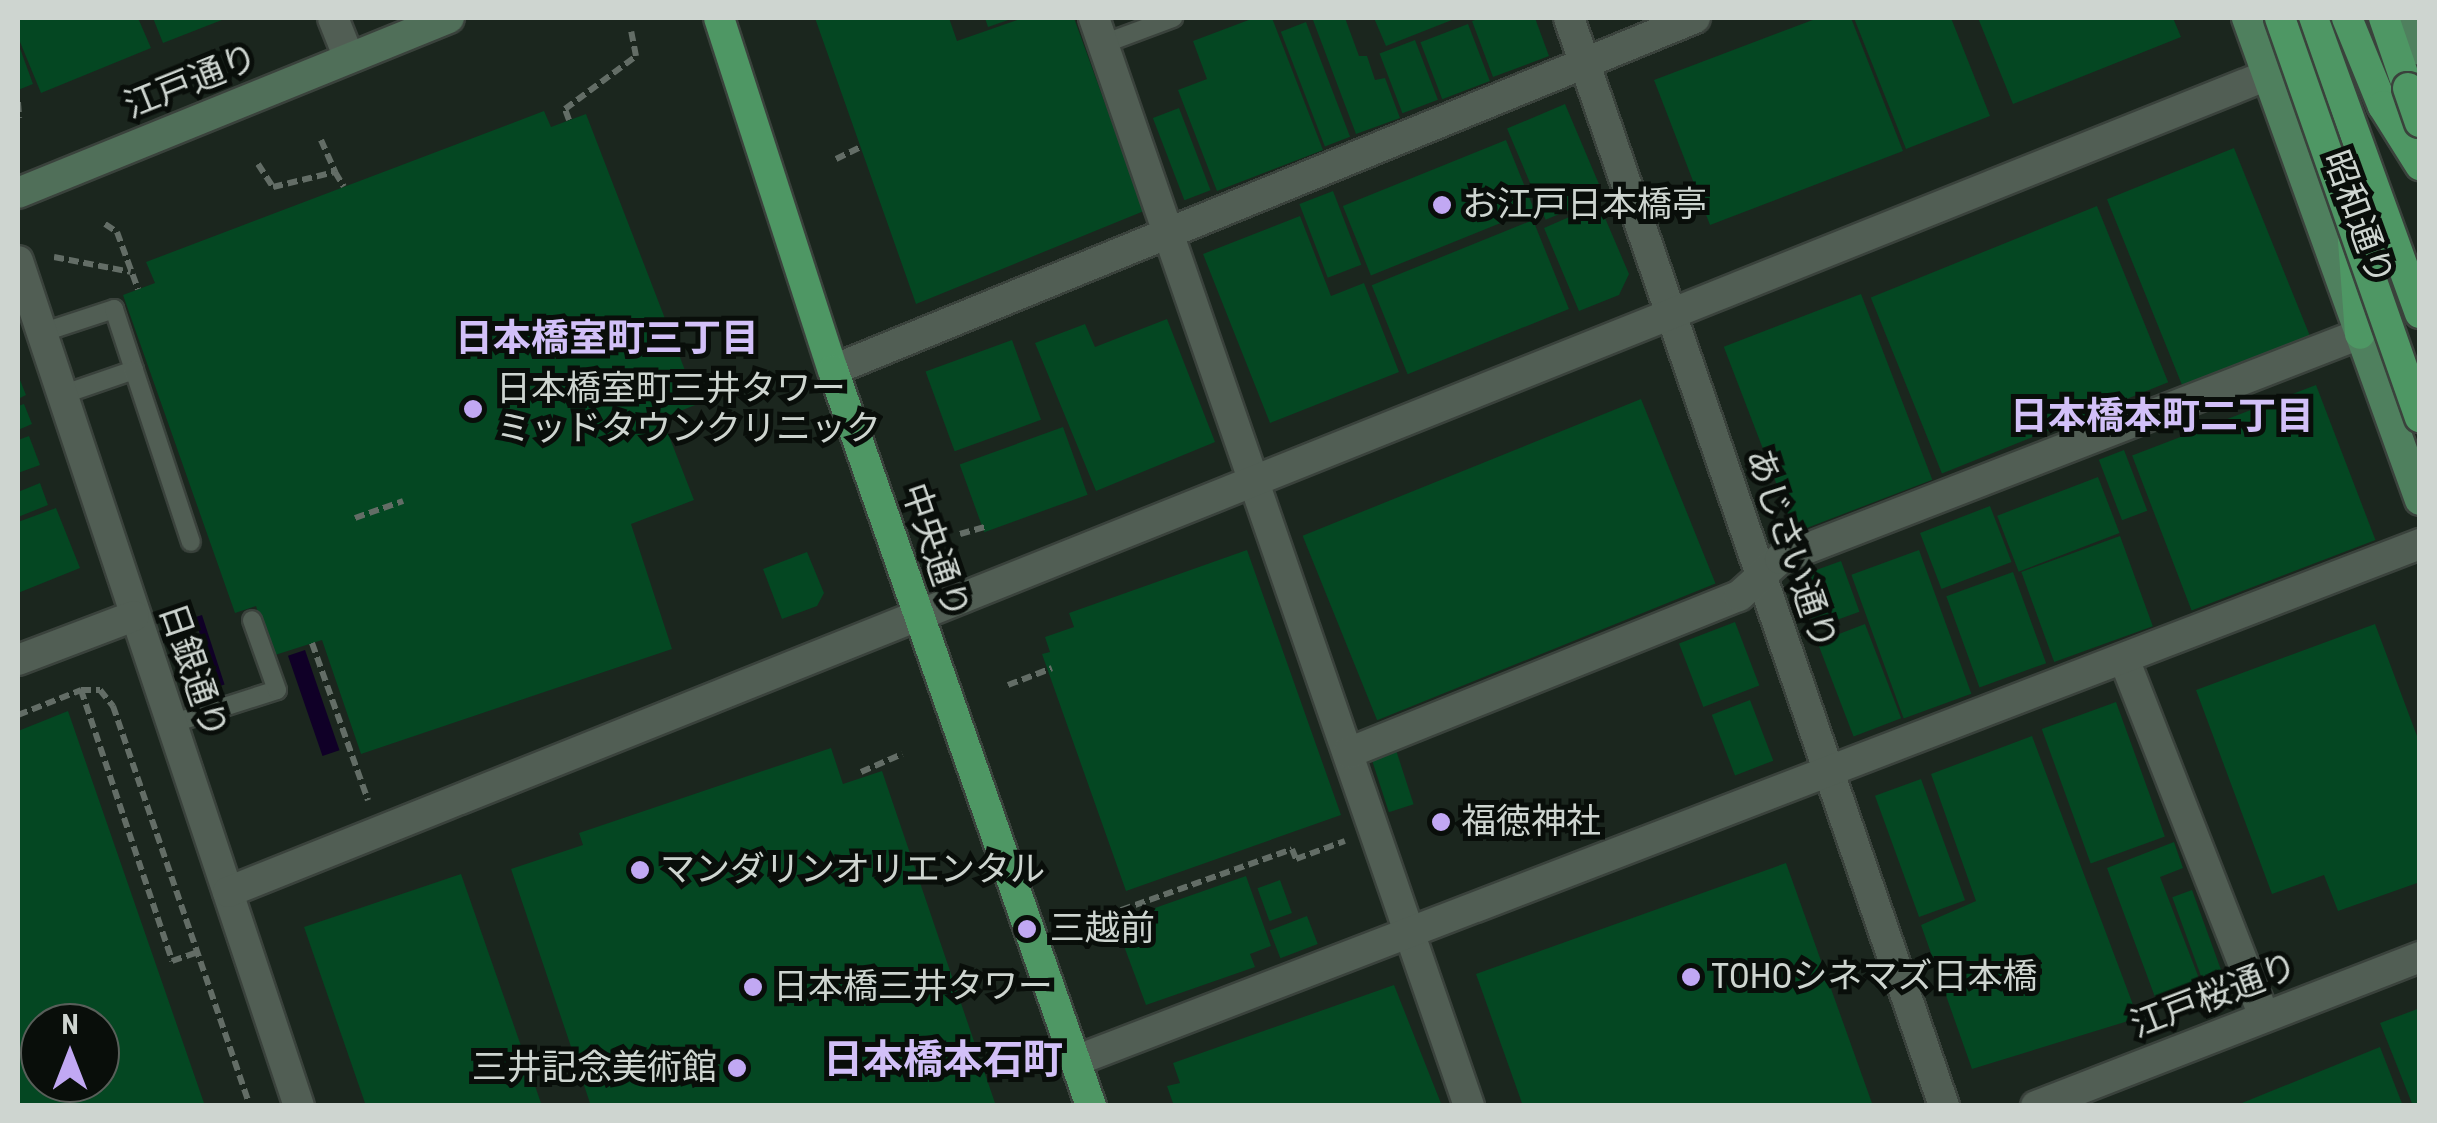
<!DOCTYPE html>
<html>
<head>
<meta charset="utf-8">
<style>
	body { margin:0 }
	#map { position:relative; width:2437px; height:1123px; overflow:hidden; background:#1b261e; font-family:"Roboto Condensed","Noto Sans JP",sans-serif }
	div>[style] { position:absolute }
	.water>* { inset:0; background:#100027; transform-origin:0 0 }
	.building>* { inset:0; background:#044722; transform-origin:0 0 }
	.path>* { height:6px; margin-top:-3px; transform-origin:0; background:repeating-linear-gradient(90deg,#636d66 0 10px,transparent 0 15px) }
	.roads { filter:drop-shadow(2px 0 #3a423c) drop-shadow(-2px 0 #3a423c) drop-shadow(0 2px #3a423c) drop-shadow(0 -2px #3a423c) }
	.lane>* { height:18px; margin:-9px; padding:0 9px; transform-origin:9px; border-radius:9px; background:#515e54 }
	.street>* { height:30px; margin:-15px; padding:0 15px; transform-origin:15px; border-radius:15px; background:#515e54 }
	.secondary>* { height:30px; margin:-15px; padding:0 15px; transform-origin:15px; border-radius:15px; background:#506f59 }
	.primary>* { height:30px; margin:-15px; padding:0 15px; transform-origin:15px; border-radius:15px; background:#4f805e }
	.highway>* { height:30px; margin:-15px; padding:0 15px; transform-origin:15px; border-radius:15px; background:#4e9764 }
	.bridges { filter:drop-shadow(2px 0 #3a423c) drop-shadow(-2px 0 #3a423c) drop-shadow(0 2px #3a423c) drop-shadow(0 -2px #3a423c) }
	.highway-bridge>* { height:30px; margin:-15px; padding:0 15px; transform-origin:15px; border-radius:15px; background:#4e9764 }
	.dots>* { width:28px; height:28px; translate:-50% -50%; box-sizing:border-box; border:5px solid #090e0a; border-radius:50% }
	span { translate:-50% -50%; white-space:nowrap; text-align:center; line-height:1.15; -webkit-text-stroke:10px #090e0a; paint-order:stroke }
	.street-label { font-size:35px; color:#ced5d0 }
	.poi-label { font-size:35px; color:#ced5d0 }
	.left { translate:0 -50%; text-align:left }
	.right { translate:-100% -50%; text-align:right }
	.neighbourhood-label { font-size:38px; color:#d2c0f8; font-weight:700 }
	.quarter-label { font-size:40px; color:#d2c0f8; font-weight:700 }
	.frame { position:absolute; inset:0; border:20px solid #ced5d0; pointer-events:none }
	.north { position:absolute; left:20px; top:1003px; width:100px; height:100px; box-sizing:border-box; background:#090e0a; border:2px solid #585e59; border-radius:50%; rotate:0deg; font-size:28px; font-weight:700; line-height:40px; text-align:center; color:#ced5d0 }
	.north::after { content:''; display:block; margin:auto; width:35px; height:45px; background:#c1a8f3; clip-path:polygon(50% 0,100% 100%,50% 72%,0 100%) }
</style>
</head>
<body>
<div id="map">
	<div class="water">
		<i style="left:202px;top:615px;width:73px;height:8px;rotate:72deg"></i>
		<i style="left:305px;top:650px;width:106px;height:18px;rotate:71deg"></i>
	</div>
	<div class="building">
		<i style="clip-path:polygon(18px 18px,138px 18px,151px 48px,41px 93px,18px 37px)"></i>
		<i style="clip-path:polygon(153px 18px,227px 18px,163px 43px)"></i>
		<i style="clip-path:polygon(815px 18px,949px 18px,957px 41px,1023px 18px,1074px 18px,1144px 211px,916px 304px)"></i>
		<i style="clip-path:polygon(985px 18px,1014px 18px,988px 27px)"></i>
		<i style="clip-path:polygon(1254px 18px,1272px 18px,1323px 150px,1217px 191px,1178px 90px,1207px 79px,1193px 41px)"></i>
		<i style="clip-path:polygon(1345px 18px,1359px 56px,1367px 56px,1375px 80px,1385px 78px,1400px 118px,1356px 134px,1313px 20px)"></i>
		<i style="clip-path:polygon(1374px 18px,1457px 18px,1386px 46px)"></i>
		<i style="clip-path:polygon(1481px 18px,1535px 18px,1549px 56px,1493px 77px,1472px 21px)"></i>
		<i style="clip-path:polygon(1818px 18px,1851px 18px,1903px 151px,1710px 225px,1654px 80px)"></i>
		<i style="clip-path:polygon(1854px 18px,1951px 18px,1990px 116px,1906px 149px)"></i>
		<i style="clip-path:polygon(1978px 18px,2173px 18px,2181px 37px,2013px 104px)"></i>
		<i style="left:1306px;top:22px;width:123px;height:27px;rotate:69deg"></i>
		<i style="left:1468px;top:24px;width:61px;height:51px;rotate:69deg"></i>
		<i style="left:1415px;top:40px;width:64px;height:38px;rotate:69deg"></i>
		<i style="clip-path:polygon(18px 43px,33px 84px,18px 90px)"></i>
		<i style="left:1565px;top:104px;width:99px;height:63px;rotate:67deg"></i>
		<i style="left:1179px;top:108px;width:88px;height:28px;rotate:69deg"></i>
		<i style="clip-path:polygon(544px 111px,551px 127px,586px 114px,698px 404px,662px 418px,694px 500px,631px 524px,672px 649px,361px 754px,322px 640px,272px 656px,256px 606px,235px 613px,123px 295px,155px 283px,146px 262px)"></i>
		<i style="left:1506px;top:140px;width:75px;height:176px;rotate:68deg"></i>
		<i style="left:2234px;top:148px;width:203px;height:137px;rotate:68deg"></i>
		<i style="left:1333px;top:191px;width:79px;height:36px;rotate:69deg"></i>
		<i style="clip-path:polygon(1599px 204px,1629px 274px,1619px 295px,1579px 311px,1544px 228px)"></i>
		<i style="left:2097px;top:206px;width:190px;height:244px;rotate:68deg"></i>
		<i style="clip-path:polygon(1300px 216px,1331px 296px,1364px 283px,1399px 372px,1270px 423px,1203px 254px)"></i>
		<i style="left:1533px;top:220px;width:96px;height:174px;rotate:68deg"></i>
		<i style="left:1861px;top:294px;width:199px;height:147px;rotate:69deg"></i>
		<i style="clip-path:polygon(1167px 319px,1215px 442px,1096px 491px,1035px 343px,1085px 324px,1095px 347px)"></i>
		<i style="left:1012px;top:340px;width:85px;height:92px;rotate:70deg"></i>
		<i style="clip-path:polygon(18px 375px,26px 395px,18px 399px)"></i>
		<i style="left:2316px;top:385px;width:166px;height:197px;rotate:69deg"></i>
		<i style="left:1641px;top:399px;width:199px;height:365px;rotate:68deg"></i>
		<i style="clip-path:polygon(24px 404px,32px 424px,18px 430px,18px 406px)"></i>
		<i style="left:1063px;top:427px;width:72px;height:110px;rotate:70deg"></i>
		<i style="clip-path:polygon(29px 436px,40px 465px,18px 473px,18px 440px)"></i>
		<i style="left:2124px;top:450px;width:65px;height:27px;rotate:69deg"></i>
		<i style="left:2098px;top:477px;width:60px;height:108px;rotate:69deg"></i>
		<i style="clip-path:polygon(40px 483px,48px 505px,18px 517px,18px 492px)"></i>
		<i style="left:1990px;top:506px;width:60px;height:75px;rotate:69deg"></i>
		<i style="clip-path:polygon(56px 508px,80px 568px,18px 593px,18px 522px)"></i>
		<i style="left:2120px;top:536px;width:96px;height:105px;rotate:70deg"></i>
		<i style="clip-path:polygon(1247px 550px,1341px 815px,1126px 891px,1042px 654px,1050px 652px,1045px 637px,1074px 627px,1069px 613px)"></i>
		<i style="left:1919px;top:550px;width:153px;height:72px;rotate:70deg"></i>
		<i style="clip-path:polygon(807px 552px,824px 593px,817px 606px,782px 619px,763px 569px)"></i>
		<i style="left:1841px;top:561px;width:54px;height:47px;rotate:70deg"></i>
		<i style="left:2013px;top:572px;width:97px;height:71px;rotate:70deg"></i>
		<i style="left:1735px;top:622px;width:68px;height:60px;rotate:69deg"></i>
		<i style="left:1865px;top:624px;width:101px;height:51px;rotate:69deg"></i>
		<i style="clip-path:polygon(2375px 624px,2420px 744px,2420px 882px,2338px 911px,2324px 875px,2272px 894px,2196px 690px)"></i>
		<i style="left:1750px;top:700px;width:65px;height:41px;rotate:69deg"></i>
		<i style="left:2116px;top:702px;width:143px;height:79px;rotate:70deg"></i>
		<i style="clip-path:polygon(evenodd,68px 711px,205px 1106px,18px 1106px,18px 731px,68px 711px,40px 1023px,100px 1023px,100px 1083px,40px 1083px,40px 1023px)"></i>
		<i style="clip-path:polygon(2032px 736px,2138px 1018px,1972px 1069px,1921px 925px,1976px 901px,1931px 774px)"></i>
		<i style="clip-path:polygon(831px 748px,843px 784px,882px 771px,996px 1106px,591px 1106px,511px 869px,583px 845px,579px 833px)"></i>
		<i style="left:1396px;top:750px;width:57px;height:26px;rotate:72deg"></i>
		<i style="left:1921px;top:779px;width:129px;height:49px;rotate:70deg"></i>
		<i style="clip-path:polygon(2174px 842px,2183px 868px,2160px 877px,2200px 981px,2155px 997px,2107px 868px)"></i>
		<i style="clip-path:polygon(1786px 863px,1873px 1106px,1523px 1106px,1476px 974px)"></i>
		<i style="clip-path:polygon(461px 874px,542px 1106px,366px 1106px,304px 927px)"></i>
		<i style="clip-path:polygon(1246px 876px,1271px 946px,1250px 954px,1255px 967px,1146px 1005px,1115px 922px)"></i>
		<i style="left:1280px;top:880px;width:35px;height:24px;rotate:70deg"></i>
		<i style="left:2192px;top:890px;width:89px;height:21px;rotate:70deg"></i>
		<i style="left:1307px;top:916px;width:30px;height:40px;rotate:69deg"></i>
		<i style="clip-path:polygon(1394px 985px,1442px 1106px,1174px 1106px,1167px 1086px,1180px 1083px,1173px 1063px)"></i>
		<i style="clip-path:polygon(2420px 1008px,2420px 1106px,2413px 1106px,2380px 1023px)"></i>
		<i style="clip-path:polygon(2380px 1047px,2403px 1106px,2237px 1106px,2237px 1105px)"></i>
	</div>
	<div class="path">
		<i style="left:18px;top:102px;width:16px;rotate:86deg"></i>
		<i style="left:569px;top:120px;width:12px;rotate:-110deg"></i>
		<i style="left:565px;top:109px;width:89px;rotate:-36.7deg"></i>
		<i style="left:636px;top:56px;width:25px;rotate:-101deg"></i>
		<i style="left:321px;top:140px;width:35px;rotate:66deg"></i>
		<i style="left:836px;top:159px;width:28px;rotate:-26deg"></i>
		<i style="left:258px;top:164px;width:27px;rotate:57deg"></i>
		<i style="left:273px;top:187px;width:64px;rotate:-13.6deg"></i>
		<i style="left:335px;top:172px;width:17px;rotate:59deg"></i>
		<i style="left:105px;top:224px;width:14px;rotate:34deg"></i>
		<i style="left:117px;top:232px;width:61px;rotate:69.8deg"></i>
		<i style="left:54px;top:257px;width:78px;rotate:11deg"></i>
		<i style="left:355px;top:518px;width:51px;rotate:-19.5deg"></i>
		<i style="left:960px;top:534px;width:26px;rotate:-16deg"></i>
		<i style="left:312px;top:643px;width:167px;rotate:70.4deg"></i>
		<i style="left:1008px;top:685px;width:47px;rotate:-21.1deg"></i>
		<i style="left:81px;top:690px;width:286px;rotate:71.4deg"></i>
		<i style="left:172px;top:961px;width:28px;rotate:-19deg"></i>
		<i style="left:18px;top:715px;width:68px;rotate:-21.6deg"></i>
		<i style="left:81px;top:690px;width:19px"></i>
		<i style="left:100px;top:690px;width:21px;rotate:51deg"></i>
		<i style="left:113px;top:706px;width:423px;rotate:71.1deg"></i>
		<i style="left:861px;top:772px;width:45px;rotate:-23.7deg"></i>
		<i style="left:1093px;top:920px;width:211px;rotate:-19.6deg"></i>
		<i style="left:1292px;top:849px;width:11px;rotate:68deg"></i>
		<i style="left:1296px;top:859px;width:52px;rotate:-20.2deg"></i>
	</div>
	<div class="roads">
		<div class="lane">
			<i style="left:1103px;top:44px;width:75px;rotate:-20.4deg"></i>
			<i style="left:41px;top:333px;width:77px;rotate:-18.2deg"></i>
			<i style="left:114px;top:309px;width:64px;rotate:71.8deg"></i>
			<i style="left:134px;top:370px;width:76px;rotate:160.9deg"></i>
			<i style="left:134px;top:370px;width:181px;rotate:71.7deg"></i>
			<i style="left:171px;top:724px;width:111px;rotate:-17.8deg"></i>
			<i style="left:277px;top:690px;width:74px;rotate:-109.7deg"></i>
		</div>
		<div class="street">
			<i style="left:333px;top:18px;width:43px;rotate:68.2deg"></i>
			<i style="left:1094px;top:18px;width:1151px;rotate:70.98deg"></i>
			<i style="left:1569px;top:18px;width:1151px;rotate:70.98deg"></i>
			<i style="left:18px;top:261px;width:890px;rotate:71.61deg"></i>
			<i style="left:833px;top:370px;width:931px;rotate:-22.21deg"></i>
			<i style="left:2124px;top:659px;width:384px;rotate:68.6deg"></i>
			<i style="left:18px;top:660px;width:124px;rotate:-20.8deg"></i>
			<i style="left:1348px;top:753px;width:421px;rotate:-21.9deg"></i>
			<i style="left:1739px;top:596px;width:55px;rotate:-42.1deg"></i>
			<i style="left:1780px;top:559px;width:622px;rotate:-21.2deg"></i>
			<i style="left:228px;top:892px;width:2198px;rotate:-21.83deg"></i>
			<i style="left:1075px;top:1061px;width:1441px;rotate:-21.03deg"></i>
			<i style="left:2036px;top:1106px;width:412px;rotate:-21.2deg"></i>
		</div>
		<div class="secondary">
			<i style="left:18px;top:193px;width:465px;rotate:-22.1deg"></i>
		</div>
		<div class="primary">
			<i style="left:2247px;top:18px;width:512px;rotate:70.26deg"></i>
			<i style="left:2408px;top:18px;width:34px;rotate:69deg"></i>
		</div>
		<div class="highway">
			<i style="left:719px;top:18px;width:370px;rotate:72.1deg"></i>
			<i style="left:833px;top:370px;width:780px;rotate:70.68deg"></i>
			<i style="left:2313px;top:18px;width:314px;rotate:70.1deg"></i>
			<i style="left:2347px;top:18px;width:95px;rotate:67.8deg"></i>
			<i style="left:2383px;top:106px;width:70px;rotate:57.9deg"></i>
			<i style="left:2384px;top:18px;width:74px;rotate:71.1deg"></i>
			<i style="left:2353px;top:241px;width:93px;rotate:85.7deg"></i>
		</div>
	</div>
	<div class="bridges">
		<div class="highway-bridge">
			<i style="left:2280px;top:18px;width:423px;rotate:70.7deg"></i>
			<i style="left:2408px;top:88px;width:36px;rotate:71deg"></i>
		</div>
	</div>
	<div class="dots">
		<i style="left:1442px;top:205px;background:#c1a8f3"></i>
		<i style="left:473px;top:409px;background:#c1a8f3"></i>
		<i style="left:1441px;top:822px;background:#c1a8f3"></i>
		<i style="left:640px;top:870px;background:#c1a8f3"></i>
		<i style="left:1027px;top:929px;background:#c1a8f3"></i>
		<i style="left:1691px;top:977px;background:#c1a8f3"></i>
		<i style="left:753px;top:987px;background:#c1a8f3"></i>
		<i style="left:737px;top:1068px;background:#c1a8f3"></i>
	</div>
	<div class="street-label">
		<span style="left:191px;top:82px;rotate:-22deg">江戸通り</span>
		<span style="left:2358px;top:218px;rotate:70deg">昭和通り</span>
		<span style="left:1791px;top:549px;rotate:71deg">あじさい通り</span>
		<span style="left:935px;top:551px;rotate:71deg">中央通り</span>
		<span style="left:193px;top:671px;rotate:71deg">日銀通り</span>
		<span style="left:2214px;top:996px;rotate:-21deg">江戸桜通り</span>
	</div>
	<div class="poi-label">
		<span class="left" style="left:1462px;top:205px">お江戸日本橋亭</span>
		<span class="left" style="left:496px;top:409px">日本橋室町三井タワー<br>ミッドタウンクリニック</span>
		<span class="left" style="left:1461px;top:822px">福徳神社</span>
		<span class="left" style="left:660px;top:870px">マンダリンオリエンタル</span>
		<span class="left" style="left:1050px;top:929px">三越前</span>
		<span class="left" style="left:1711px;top:977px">TOHOシネマズ日本橋</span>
		<span class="left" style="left:773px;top:987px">日本橋三井タワー</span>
		<span class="right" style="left:717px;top:1068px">三井記念美術館</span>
	</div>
	<div class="neighbourhood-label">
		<span style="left:607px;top:339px">日本橋室町三丁目</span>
		<span style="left:2162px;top:417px">日本橋本町二丁目</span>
	</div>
	<div class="quarter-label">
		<span style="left:943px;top:1060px">日本橋本石町</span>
	</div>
	<div class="frame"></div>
	<div class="north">N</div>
</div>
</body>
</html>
